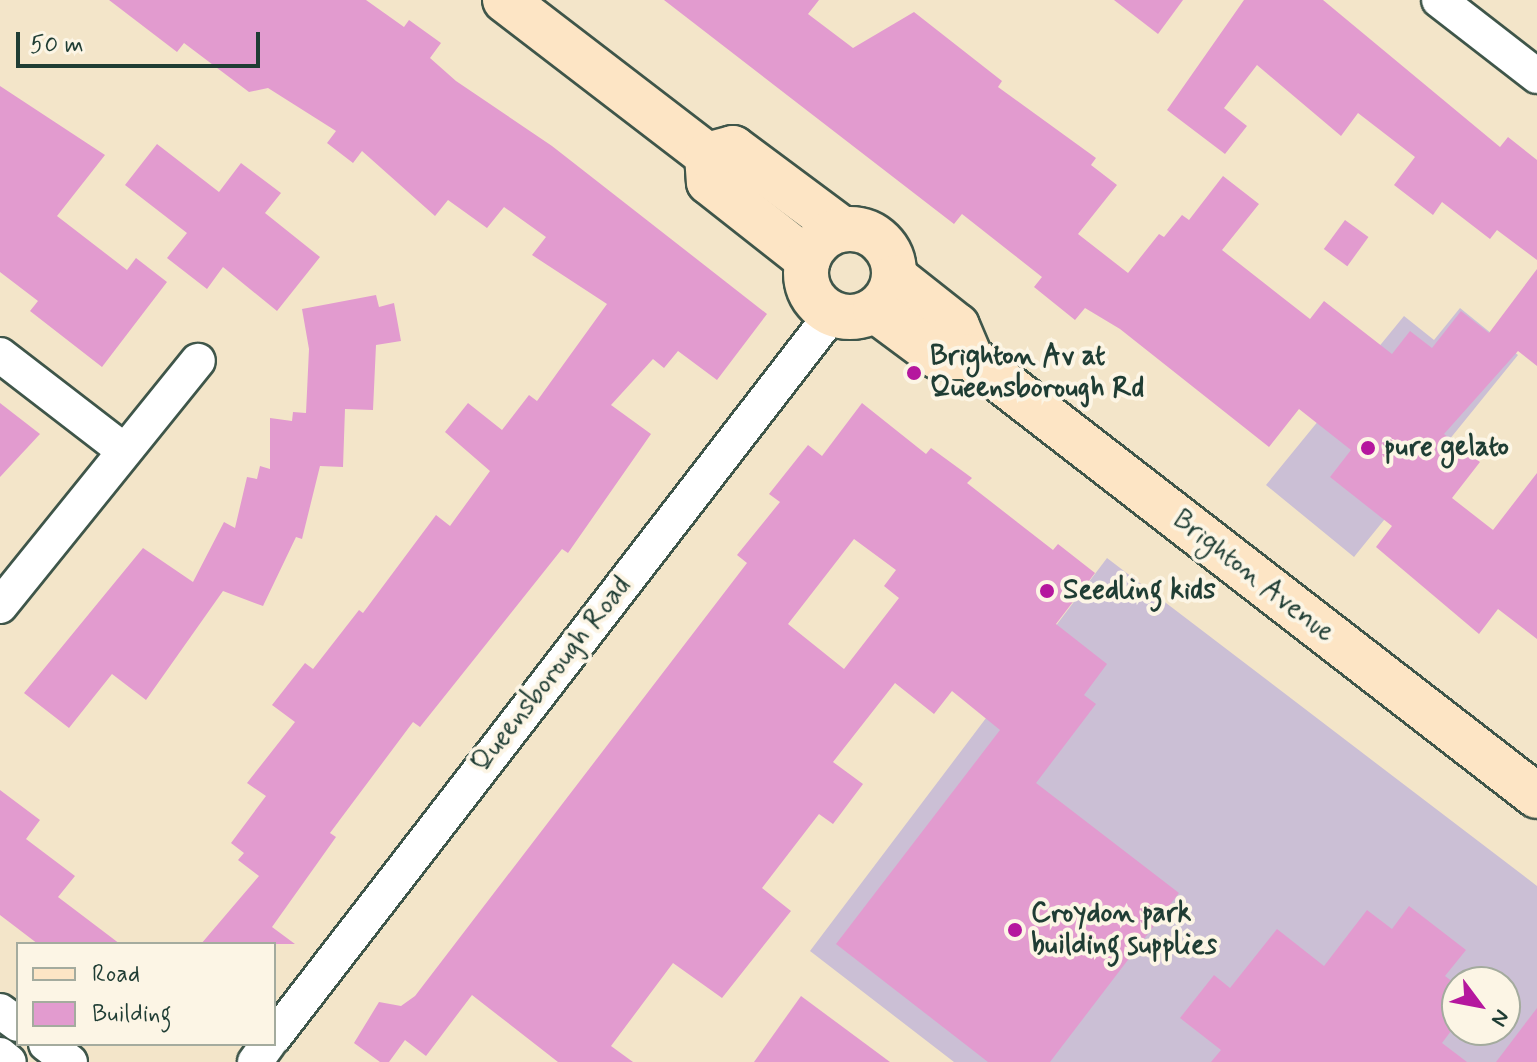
<!DOCTYPE html>
<html>
<head>
<meta charset="utf-8">
<style>
	body { margin:0 }
	#map { position:relative; width:1537px; height:1062px; overflow:hidden; background:#f3e5c9; font-family:Mynerve,sans-serif }
	div>[style] { position:absolute }
	.industrial>* { inset:0; background:#cbbfd5 }
	.building>* { inset:0; background:#e29bcf; transform-origin:0 0 }
	.roads { filter:drop-shadow(2px 0 #3f564a) drop-shadow(-2px 0 #3f564a) drop-shadow(0 2px #3f564a) drop-shadow(0 -2px #3f564a) }
	.street>* { height:34px; margin:-17px; padding:0 17px; transform-origin:17px; border-radius:17px; background:#fff }
	.secondary>* { height:44px; margin:-22px; padding:0 22px; transform-origin:22px; border-radius:22px; background:#fde5c5 }
	.secondary>.ring { margin:-22px; padding:0; box-sizing:content-box; background:none; border:44px solid #fde5c5; border-radius:50% }
	.dots>* { width:22px; height:22px; translate:-50% -50%; box-sizing:border-box; border:4px solid #fcf5e5; border-radius:50% }
	span { translate:-50% -50%; white-space:nowrap; text-align:center; line-height:1.15; -webkit-text-stroke:8px #fcf5e5; paint-order:stroke }
	.poi-label { font-size:28px; color:#1f3d34; font-weight:700 }
	.left { translate:0 -50%; text-align:left }
	.street-label { font-size:28px; color:#1f3d34 }
	.legend { position:absolute; left:16px; top:942px; width:260px; height:104px; box-sizing:border-box; background:#fcf5e5; border:2px solid #a4ab9e; margin:0; padding:10px 14px; list-style:none; font-size:24px; color:#1f3d34 }
	.legend li { display:flex; align-items:center; gap:16px; height:40px }
	.legend b { width:40px; border:2px solid #a4ab9e }
	.north { position:absolute; left:1441px; top:966px; width:80px; height:80px; box-sizing:border-box; background:#fcf5e5; border:2px solid #a4ab9e; border-radius:50%; rotate:122deg; font-size:22px; font-weight:700; line-height:32px; text-align:center; color:#1f3d34 }
	.north::after { content:''; display:block; margin:auto; width:28px; height:36px; background:#b5179e; clip-path:polygon(50% 0,100% 100%,50% 72%,0 100%) }
	.scale { position:absolute; left:16px; top:32px; width:244px; height:36px; box-sizing:border-box; border:4px solid #1f3d34; border-top:0; padding-left:10px; font-size:24px; line-height:28px; white-space:nowrap; color:#1f3d34; -webkit-text-stroke:6px #fcf5e5; paint-order:stroke }
</style>
</head>
<body>
<div id="map">
	<div class="industrial">
		<i style="clip-path:polygon(1460px 308px,1518px 355px,1354px 557px,1266px 485px,1404px 316px,1434px 340px)"></i>
		<i style="clip-path:polygon(evenodd,1107px 558px,1537px 886px,1537px 1062px,954px 1062px,810px 951px,1107px 558px,1457px 982px,1505px 982px,1505px 1030px,1457px 1030px,1457px 982px)"></i>
	</div>
	<div class="building">
		<i style="clip-path:polygon(109px 0,366px 0,404px 27px,409px 20px,441px 43px,430px 58px,456px 81px,552px 146px,767px 314px,717px 380px,678px 351px,664px 368px,653px 359px,611px 405px,651px 434px,568px 553px,562px 549px,420px 727px,413px 722px,330px 833px,336px 837px,272px 927px,295px 944px,201px 944px,259px 876px,238px 860px,244px 853px,231px 843px,266px 796px,247px 783px,295px 722px,272px 705px,305px 663px,313px 669px,359px 610px,363px 613px,436px 515px,450px 526px,490px 471px,445px 432px,468px 403px,502px 430px,529px 395px,537px 401px,607px 304px,532px 255px,546px 237px,504px 207px,487px 228px,448px 200px,435px 216px,362px 151px,353px 163px,327px 143px,336px 131px,268px 88px,249px 92px,184px 43px,177px 52px)"></i>
		<i style="clip-path:polygon(664px 0,819px 0,808px 14px,853px 48px,914px 12px,1002px 81px,998px 87px,1096px 158px,1091px 165px,1117px 185px,1078px 234px,1128px 273px,1159px 234px,1164px 237px,1182px 215px,1189px 220px,1223px 176px,1259px 204px,1222px 250px,1310px 319px,1324px 301px,1392px 354px,1410px 331px,1432px 348px,1461px 311px,1489px 333px,1537px 269px,1537px 366px,1518px 351px,1444px 434px,1480px 462px,1452px 498px,1493px 530px,1537px 473px,1537px 639px,1498px 609px,1479px 634px,1376px 547px,1392px 526px,1330px 477px,1351px 450px,1299px 409px,1269px 447px,1120px 329px,1085px 308px,1075px 320px,1034px 287px,1042px 277px,962px 214px,954px 224px)"></i>
		<i style="clip-path:polygon(1114px 0,1183px 0,1158px 34px)"></i>
		<i style="clip-path:polygon(1244px 0,1323px 0,1500px 147px,1508px 137px,1537px 160px,1537px 260px,1497px 230px,1490px 239px,1442px 202px,1433px 215px,1394px 185px,1415px 157px,1358px 113px,1341px 136px,1257px 65px,1224px 108px,1247px 126px,1225px 154px,1167px 110px)"></i>
		<i style="clip-path:polygon(0 86px,105px 155px,57px 216px,127px 270px,136px 258px,167px 282px,102px 367px,30px 311px,38px 301px,0 272px)"></i>
		<i style="clip-path:polygon(157px 144px,219px 192px,241px 163px,281px 193px,265px 213px,320px 257px,277px 311px,223px 267px,207px 289px,167px 258px,187px 233px,125px 185px)"></i>
		<i style="left:1345px;top:220px;width:29px;height:36px;rotate:36deg"></i>
		<i style="clip-path:polygon(376px 295px,379px 307px,394px 303px,401px 341px,376px 345px,373px 410px,345px 409px,343px 467px,320px 466px,302px 539px,296px 537px,263px 606px,223px 591px,146px 700px,112px 674px,69px 728px,24px 693px,143px 548px,193px 582px,224px 522px,235px 528px,247px 477px,257px 479px,260px 466px,270px 469px,270px 418px,292px 421px,293px 412px,306px 413px,309px 349px,302px 309px)"></i>
		<i style="clip-path:polygon(0 403px,40px 434px,0 477px)"></i>
		<i style="clip-path:polygon(evenodd,862px 403px,926px 454px,931px 448px,972px 478px,967px 483px,1053px 550px,1058px 544px,1095px 573px,1056px 624px,1107px 664px,1084px 695px,1096px 704px,1036px 783px,1179px 893px,1050px 1062px,988px 1062px,836px 944px,1000px 730px,952px 691px,934px 714px,895px 683px,833px 762px,863px 784px,833px 824px,819px 814px,762px 888px,791px 911px,722px 998px,673px 963px,611px 1046px,633px 1062px,558px 1062px,472px 995px,426px 1056px,405px 1040px,389px 1062px,380px 1062px,354px 1043px,379px 1002px,401px 1006px,415px 996px,747px 563px,737px 555px,780px 502px,769px 494px,808px 445px,822px 456px,862px 403px,854px 539px,896px 570px,884px 586px,899px 598px,844px 669px,788px 624px,854px 539px)"></i>
		<i style="clip-path:polygon(0 790px,40px 820px,26px 839px,75px 876px,58px 897px,120px 944px,38px 944px,0 915px)"></i>
		<i style="clip-path:polygon(1409px 906px,1466px 950px,1445px 976px,1457px 985px,1457px 1023px,1442px 1043px,1467px 1062px,1211px 1062px,1221px 1050px,1180px 1018px,1214px 975px,1230px 988px,1277px 929px,1324px 966px,1367px 910px,1392px 929px)"></i>
		<i style="clip-path:polygon(801px 996px,890px 1062px,754px 1062px)"></i>
		<i style="clip-path:polygon(1537px 1008px,1537px 1062px,1496px 1062px)"></i>
	</div>
	<div class="roads">
		<div class="street">
			<i style="left:1439px;top:0;width:124px;rotate:37.8deg"></i>
			<i style="left:0;top:355px;width:154px;rotate:37.6deg"></i>
			<i style="left:0;top:606px;width:315px;rotate:-51.1deg"></i>
			<i style="left:0;top:1011px;width:22px;rotate:36deg"></i>
			<i style="left:274px;top:1037px;width:913px;rotate:-52.34deg"></i>
			<i style="left:46px;top:1044px;width:30px;rotate:37deg"></i>
			<i style="left:0;top:1055px;width:11px;rotate:38deg"></i>
			<i style="left:255px;top:1062px;width:22px;rotate:-54deg"></i>
		</div>
		<div class="secondary">
			<i style="left:505px;top:0;width:255px;rotate:37.5deg"></i>
			<i style="left:707px;top:155px;width:27px;rotate:86deg"></i>
			<i style="left:709px;top:182px;width:126px;rotate:38.2deg"></i>
			<i style="left:707px;top:155px;width:27px;rotate:-15deg"></i>
			<i style="left:733px;top:148px;width:136px;rotate:36.6deg"></i>
			<i class="ring" style="left:806px;top:229px;width:44px;height:44px"></i>
			<i style="left:895px;top:277px;width:79px;rotate:38.3deg"></i>
			<i style="left:957px;top:326px;width:34px;rotate:67deg"></i>
			<i style="left:970px;top:357px;width:717px;rotate:37.75deg"></i>
			<i style="left:875px;top:310px;width:79px;rotate:36.7deg"></i>
			<i style="left:938px;top:357px;width:32px"></i>
		</div>
	</div>
	<div class="dots">
		<i style="left:914px;top:373px;background:#b5179e"></i>
		<i style="left:1368px;top:448px;background:#b5179e"></i>
		<i style="left:1047px;top:591px;background:#b5179e"></i>
		<i style="left:1015px;top:930px;background:#b5179e"></i>
	</div>
	<div class="poi-label">
		<span class="left" style="left:930px;top:373px">Brighton Av at<br>Queensborough Rd</span>
		<span class="left" style="left:1384px;top:448px">pure gelato</span>
		<span class="left" style="left:1063px;top:591px">Seedling kids</span>
		<span class="left" style="left:1031px;top:930px">Croydon park<br>building supplies</span>
	</div>
	<div class="street-label">
		<span style="left:1253px;top:577px;rotate:38deg">Brighton Avenue</span>
		<span style="left:552px;top:675px;rotate:-52deg">Queensborough Road</span>
	</div>
	<ul class="legend">
	<li><b style="height:10px;background:#fde5c5"></b>Road</li>
	<li><b style="height:22px;background:#e29bcf"></b>Building</li>
	</ul>
	<div class="north">N</div>
	<div class="scale">50 m</div>
</div>
</body>
</html>
